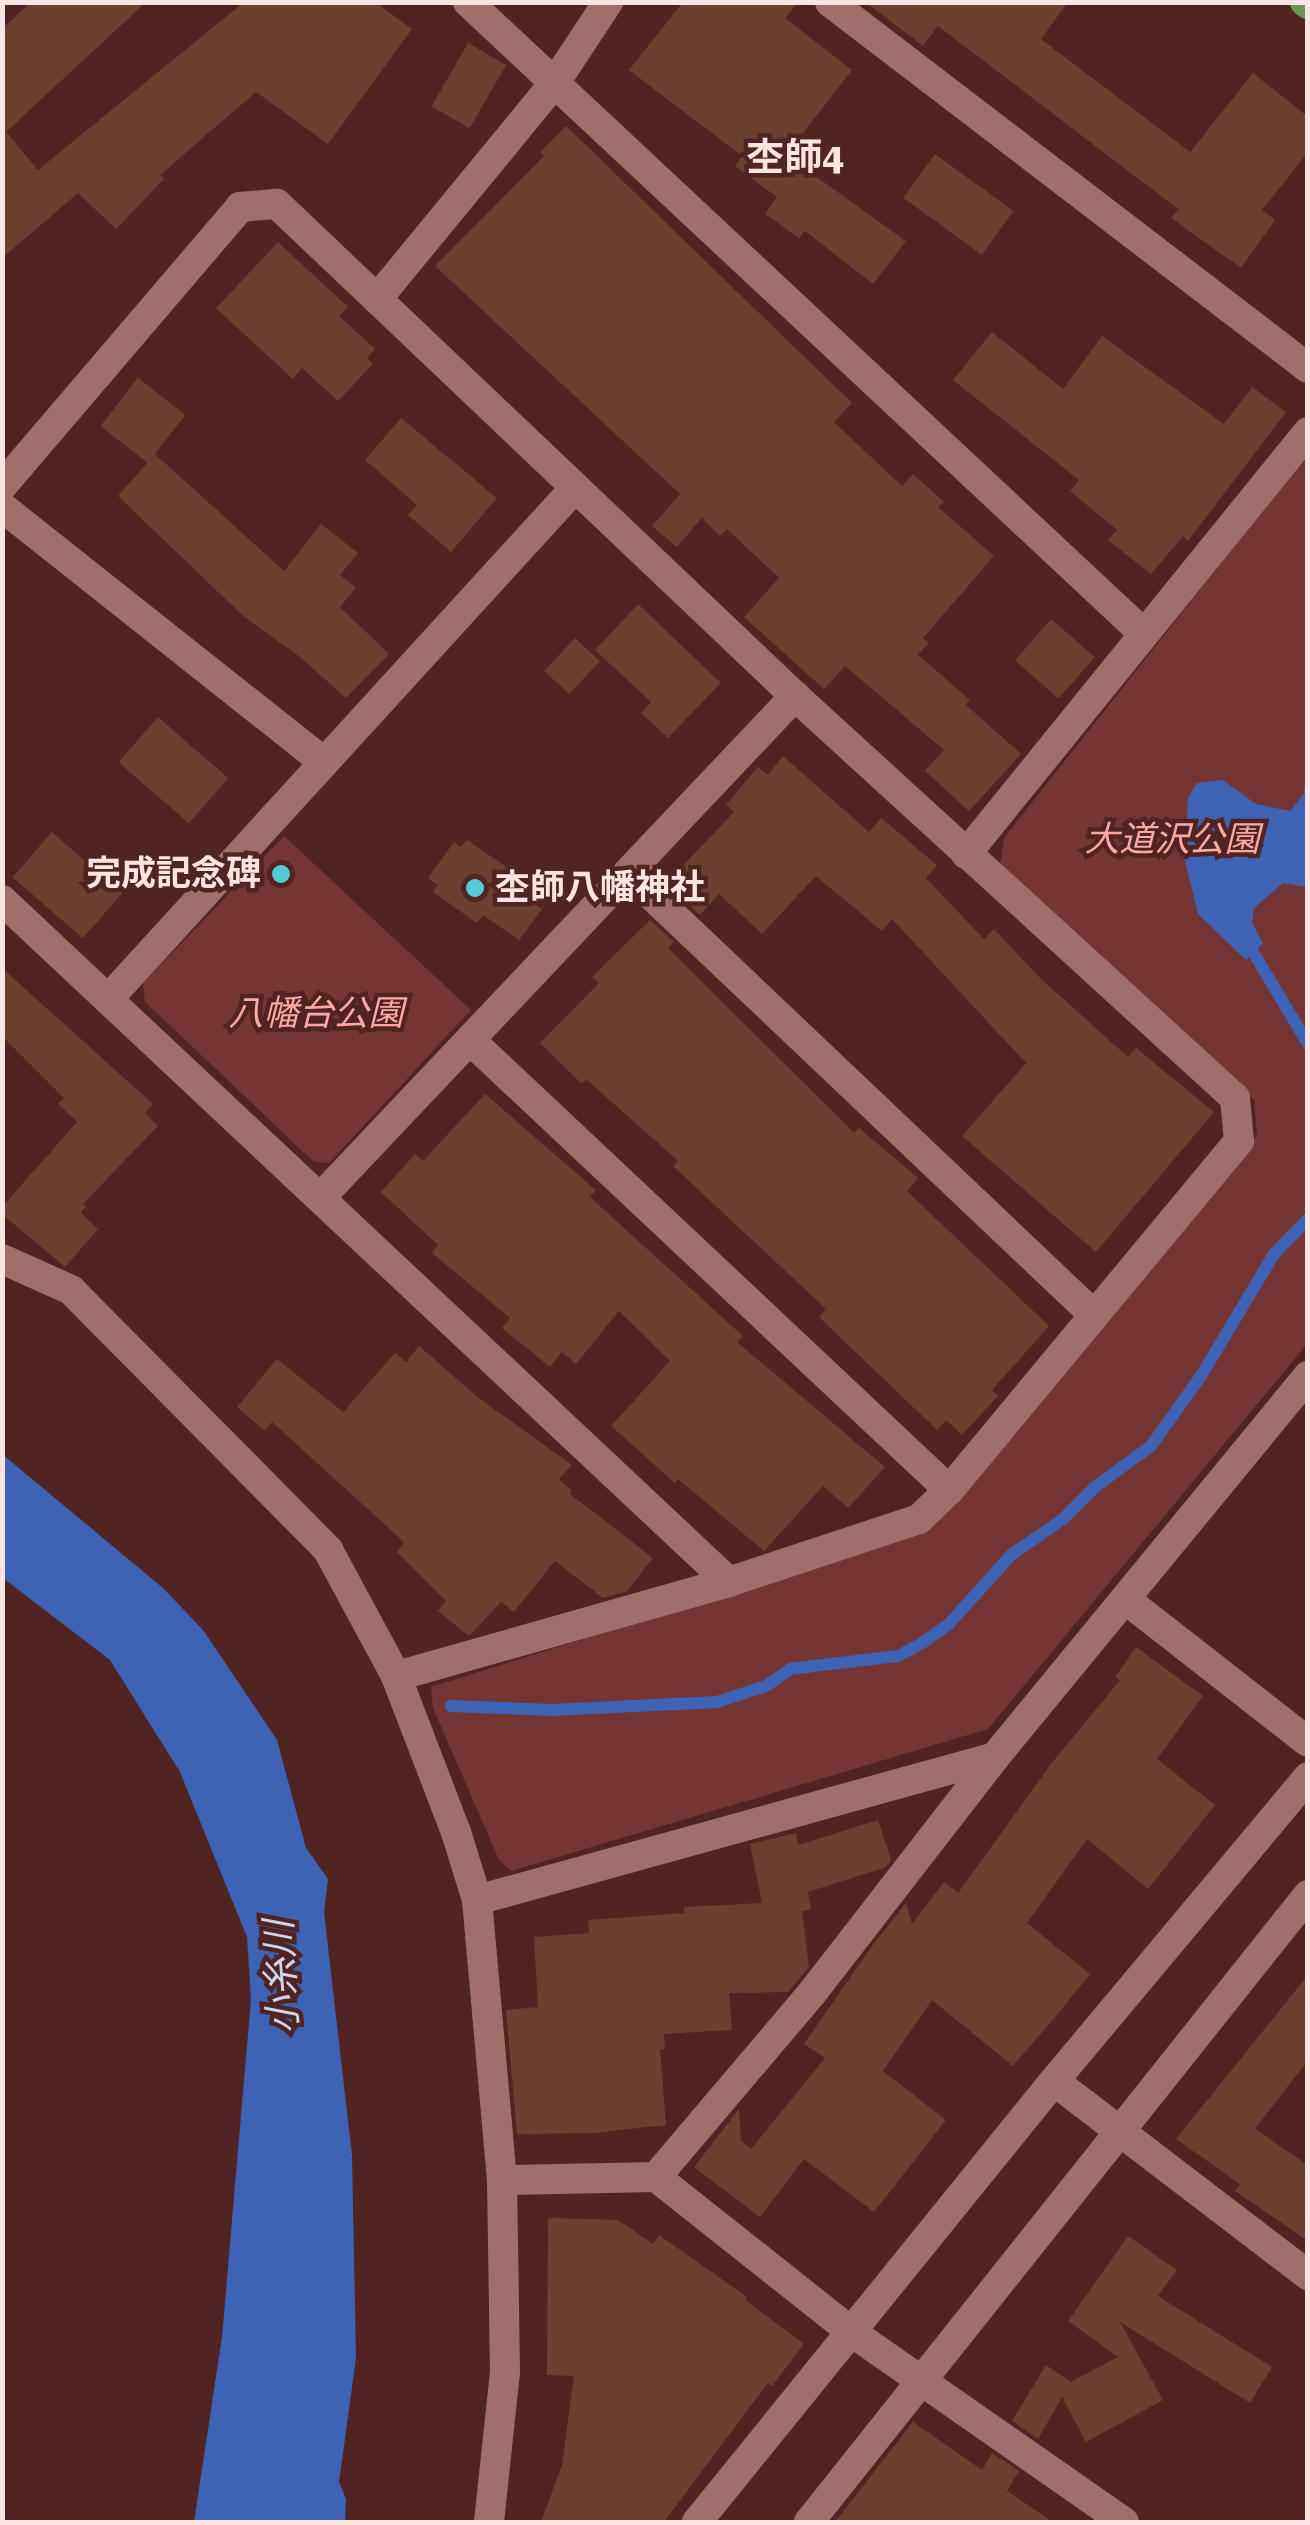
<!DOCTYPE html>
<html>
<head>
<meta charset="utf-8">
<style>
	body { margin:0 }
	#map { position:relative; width:1310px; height:2525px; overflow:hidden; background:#502423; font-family:"Roboto Serif","Noto Sans JP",serif }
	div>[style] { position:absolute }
	.green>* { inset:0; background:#733634 }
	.water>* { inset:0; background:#3f63b4 }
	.stream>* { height:12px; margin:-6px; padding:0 6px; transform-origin:6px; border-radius:6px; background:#3f63b4 }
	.building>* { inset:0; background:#6a402e; transform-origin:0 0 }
	.minor>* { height:30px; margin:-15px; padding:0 15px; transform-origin:15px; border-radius:15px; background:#a16f6b }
	.major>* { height:30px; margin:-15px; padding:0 15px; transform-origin:15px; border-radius:15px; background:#6a9457 }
	.dots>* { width:28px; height:28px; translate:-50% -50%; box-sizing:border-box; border:5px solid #502423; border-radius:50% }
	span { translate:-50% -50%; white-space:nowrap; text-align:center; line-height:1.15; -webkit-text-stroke:9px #502423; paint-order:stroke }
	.park-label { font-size:35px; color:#fca9a3; font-style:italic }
	.poi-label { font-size:35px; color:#fbe4e2; font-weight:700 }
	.right { translate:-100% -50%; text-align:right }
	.left { translate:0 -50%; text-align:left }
	.neighbourhood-label { font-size:38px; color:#fbe4e2; font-weight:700 }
	.water-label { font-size:38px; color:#cbd6ed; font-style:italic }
	.frame { position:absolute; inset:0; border:5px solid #fbe4e2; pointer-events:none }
</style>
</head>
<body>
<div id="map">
	<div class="green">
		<i style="clip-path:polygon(1307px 454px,1307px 1344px,988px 1729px,511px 1871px,499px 1860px,433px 1708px,431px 1687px,928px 1531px,1257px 1135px,1254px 1100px,1000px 865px,1004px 838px)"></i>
		<i style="clip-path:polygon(284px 836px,471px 1010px,329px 1163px,314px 1162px,145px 1002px,143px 983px)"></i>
	</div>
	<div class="water">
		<i style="clip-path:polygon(1307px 752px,1307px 887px,1283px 883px,1254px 908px,1252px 923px,1263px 943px,1246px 960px,1198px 914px,1185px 861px,1188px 798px,1197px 783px,1223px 780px,1256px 804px,1290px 811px,1304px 793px)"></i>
		<i style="clip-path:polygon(2px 1454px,163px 1588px,203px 1630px,277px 1740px,306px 1848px,328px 1879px,324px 1912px,352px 2155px,356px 2358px,339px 2482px,346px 2499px,345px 2522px,194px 2522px,222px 2337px,251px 1999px,247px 1937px,180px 1772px,110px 1660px,3px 1578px)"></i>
	</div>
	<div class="stream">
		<i style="left:1247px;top:942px;width:119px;rotate:59.1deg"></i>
		<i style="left:451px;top:1706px;width:101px;rotate:2.3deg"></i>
		<i style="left:552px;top:1710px;width:165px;rotate:-2.8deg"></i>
		<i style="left:717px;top:1702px;width:52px;rotate:-18.1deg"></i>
		<i style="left:766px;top:1686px;width:29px;rotate:-35deg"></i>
		<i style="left:790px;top:1669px;width:109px;rotate:-6.9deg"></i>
		<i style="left:898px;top:1656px;width:27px;rotate:-28deg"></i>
		<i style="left:922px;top:1643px;width:32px;rotate:-35deg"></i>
		<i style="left:948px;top:1625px;width:94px;rotate:-48deg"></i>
		<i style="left:1011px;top:1555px;width:63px;rotate:-34.7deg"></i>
		<i style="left:1063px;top:1519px;width:45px;rotate:-45deg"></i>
		<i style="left:1095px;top:1487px;width:69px;rotate:-36.2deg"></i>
		<i style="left:1151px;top:1446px;width:86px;rotate:-54.5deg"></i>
		<i style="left:1201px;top:1376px;width:142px;rotate:-59.1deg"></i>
		<i style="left:1274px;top:1254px;width:49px;rotate:-45.8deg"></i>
	</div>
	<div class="building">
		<i style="clip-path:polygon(31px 2px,146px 2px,6px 132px,38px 170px,244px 2px,375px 2px,412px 29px,328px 144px,256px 92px,160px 175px,164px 179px,116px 229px,78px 193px,2px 258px,2px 29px)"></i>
		<i style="clip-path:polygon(683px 2px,798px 2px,785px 18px,852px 70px,786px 155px,906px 241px,873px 284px,805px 231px,799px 238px,765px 214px,777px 197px,735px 166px,742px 156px,629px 70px)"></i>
		<i style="clip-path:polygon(865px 2px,1068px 2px,1041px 39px,1190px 152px,1253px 73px,1308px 117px,1308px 152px,1262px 210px,1275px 220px,1241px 268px,1171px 218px,1178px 209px,938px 26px,923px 46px)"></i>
		<i style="left:468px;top:43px;width:44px;height:73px;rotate:30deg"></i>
		<i style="clip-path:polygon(566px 126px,852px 403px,834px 422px,902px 486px,913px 474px,944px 502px,938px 507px,994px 556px,923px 638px,929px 643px,918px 655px,970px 700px,966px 705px,1021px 754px,969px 811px,925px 771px,944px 750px,845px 666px,824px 689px,744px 617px,779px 578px,727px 529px,720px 536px,702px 518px,677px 547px,652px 526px,680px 494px,435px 266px,544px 156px,540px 152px)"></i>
		<i style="left:935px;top:154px;width:97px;height:54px;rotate:36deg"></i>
		<i style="clip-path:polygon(278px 242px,348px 307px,339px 316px,375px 349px,367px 358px,373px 364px,338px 401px,302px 368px,293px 379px,216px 308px)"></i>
		<i style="clip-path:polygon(992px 332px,1063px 389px,1102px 336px,1224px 424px,1252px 387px,1286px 412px,1188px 541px,1183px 536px,1151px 574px,1108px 540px,1117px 530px,1070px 491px,1079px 480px,953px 380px)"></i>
		<i style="left:138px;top:378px;width:60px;height:61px;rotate:38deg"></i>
		<i style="clip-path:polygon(401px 418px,497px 498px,451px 552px,408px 515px,417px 505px,365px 460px)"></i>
		<i style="clip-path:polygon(155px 454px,284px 571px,321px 524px,358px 553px,340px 575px,356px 587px,340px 607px,389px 654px,346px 698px,300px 657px,242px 615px,118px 496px)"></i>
		<i style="clip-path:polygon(638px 604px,721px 683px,668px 738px,641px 713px,651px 702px,595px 650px)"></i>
		<i style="left:1051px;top:619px;width:58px;height:55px;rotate:41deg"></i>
		<i style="left:575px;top:638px;width:34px;height:45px;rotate:43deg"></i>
		<i style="left:158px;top:717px;width:93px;height:60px;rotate:41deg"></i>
		<i style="clip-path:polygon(783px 756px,869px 832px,881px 818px,937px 865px,926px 878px,984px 939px,994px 929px,1040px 978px,1128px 1057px,1136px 1048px,1214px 1112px,1096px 1252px,962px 1136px,1026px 1063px,892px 919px,882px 931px,816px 876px,762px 934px,719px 894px,700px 915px,677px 894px,682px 888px,671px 878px,734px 812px,726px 805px,758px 767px,768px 775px)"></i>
		<i style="left:52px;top:832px;width:93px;height:60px;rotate:41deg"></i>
		<i style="clip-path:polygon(467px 840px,512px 871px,504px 882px,542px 909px,519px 940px,483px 915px,477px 923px,433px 892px,438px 885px,428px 878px,454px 842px,461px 847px)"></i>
		<i style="clip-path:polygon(650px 920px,674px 942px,668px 948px,854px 1133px,859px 1128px,918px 1178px,907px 1191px,1049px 1326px,992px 1390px,998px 1396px,962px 1435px,946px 1420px,937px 1430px,819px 1317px,826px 1309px,673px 1166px,678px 1161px,586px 1079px,582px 1084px,540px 1043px,599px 983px,592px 977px)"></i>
		<i style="clip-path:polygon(2px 968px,153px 1104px,145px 1113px,158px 1126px,83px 1204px,86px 1206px,81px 1213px,98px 1229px,65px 1267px,2px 1214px,2px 1207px,77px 1122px,58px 1104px,64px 1098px,2px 1036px)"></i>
		<i style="clip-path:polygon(485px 1094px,596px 1190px,590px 1197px,743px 1336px,737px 1342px,885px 1467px,848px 1508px,823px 1486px,764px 1551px,678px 1479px,675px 1483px,611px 1426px,670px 1361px,619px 1311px,576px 1364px,562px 1352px,550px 1367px,502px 1328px,510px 1318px,432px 1253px,438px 1245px,381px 1192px,415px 1154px,423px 1161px)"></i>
		<i style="clip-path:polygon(419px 1346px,480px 1399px,572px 1465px,559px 1479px,572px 1491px,570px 1494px,653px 1558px,627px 1591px,603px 1598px,555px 1561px,514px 1612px,501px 1602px,469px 1636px,438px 1611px,446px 1601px,397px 1552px,404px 1542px,272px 1422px,265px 1431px,237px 1407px,277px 1359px,343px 1412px,395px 1353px,406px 1362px)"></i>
		<i style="clip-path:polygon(1136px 1647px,1203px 1696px,1157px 1759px,1215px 1805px,1148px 1889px,1087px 1839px,1027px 1923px,1090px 1974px,1062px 2009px,1013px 2066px,932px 2000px,883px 2071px,946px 2120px,874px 2212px,804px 2159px,760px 2217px,694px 2167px,739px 2109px,741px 2141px,751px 2149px,825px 2058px,804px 2044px,872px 1946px,906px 1903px,912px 1924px,944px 1882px,958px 1893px,1051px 1764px,1120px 1680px,1115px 1677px)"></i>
		<i style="clip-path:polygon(878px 1820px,891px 1860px,886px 1867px,808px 1892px,811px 1909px,802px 1911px,809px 1967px,788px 1992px,729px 1993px,732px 2030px,664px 2034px,665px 2049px,660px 2049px,666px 2125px,594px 2133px,517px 2134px,506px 2010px,538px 2007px,534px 1937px,589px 1933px,588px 1920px,684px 1913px,684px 1907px,762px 1903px,750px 1844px,796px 1833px,798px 1845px)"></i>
		<i style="clip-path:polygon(1308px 1975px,1308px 2060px,1255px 2129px,1308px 2165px,1308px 2241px,1235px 2191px,1240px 2184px,1176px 2139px)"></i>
		<i style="clip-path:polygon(548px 2218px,618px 2220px,653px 2244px,659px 2235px,747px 2297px,745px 2300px,804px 2344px,772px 2386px,768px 2383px,664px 2522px,541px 2522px,562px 2465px,574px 2376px,547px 2375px)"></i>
		<i style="clip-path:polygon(1128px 2236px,1177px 2270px,1158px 2296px,1272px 2367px,1250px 2403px,1120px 2322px,1163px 2400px,1086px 2442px,1062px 2397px,1038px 2439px,1012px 2421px,1046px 2365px,1071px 2382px,1118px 2357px,1068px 2321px)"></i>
		<i style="clip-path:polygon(913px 2422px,982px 2470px,992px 2453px,1019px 2471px,1007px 2491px,1053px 2522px,835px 2522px)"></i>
	</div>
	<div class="minor">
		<i style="left:468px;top:2px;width:923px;rotate:43.07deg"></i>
		<i style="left:830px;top:2px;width:602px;rotate:37.44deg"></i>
		<i style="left:377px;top:299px;width:282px;rotate:-50.6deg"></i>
		<i style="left:556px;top:81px;width:95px;rotate:-56.6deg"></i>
		<i style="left:2px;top:486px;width:367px;rotate:-49.5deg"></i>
		<i style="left:240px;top:207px;width:37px;rotate:-5deg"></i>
		<i style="left:277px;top:204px;width:714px;rotate:43.53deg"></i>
		<i style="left:795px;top:696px;width:596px;rotate:42.42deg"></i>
		<i style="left:1235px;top:1098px;width:43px;rotate:84.7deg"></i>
		<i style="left:1239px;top:1141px;width:454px;rotate:129.7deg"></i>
		<i style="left:949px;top:1490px;width:42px;rotate:136deg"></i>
		<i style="left:919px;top:1519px;width:200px;rotate:161.7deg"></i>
		<i style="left:729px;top:1582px;width:346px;rotate:164.2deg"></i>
		<i style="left:2px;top:507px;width:411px;rotate:38.4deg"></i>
		<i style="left:966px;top:854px;width:543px;rotate:-50.98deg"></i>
		<i style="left:628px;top:873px;width:642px;rotate:43.49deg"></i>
		<i style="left:2px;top:900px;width:997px;rotate:43.17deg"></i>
		<i style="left:110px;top:997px;width:689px;rotate:-47.59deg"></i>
		<i style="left:470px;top:1040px;width:657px;rotate:43.21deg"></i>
		<i style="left:321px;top:1197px;width:690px;rotate:-46.59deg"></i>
		<i style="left:2px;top:1259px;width:76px;rotate:24.2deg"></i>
		<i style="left:71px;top:1290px;width:366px;rotate:45.3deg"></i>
		<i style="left:328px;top:1550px;width:143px;rotate:61.6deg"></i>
		<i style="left:396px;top:1676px;width:167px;rotate:69deg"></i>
		<i style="left:456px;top:1832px;width:71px;rotate:72.8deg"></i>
		<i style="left:477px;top:1900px;width:281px;rotate:84.9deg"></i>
		<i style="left:502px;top:2180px;width:192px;rotate:89.1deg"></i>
		<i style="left:505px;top:2372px;width:151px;rotate:96.1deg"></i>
		<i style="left:1125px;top:1599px;width:232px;rotate:38deg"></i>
		<i style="left:477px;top:1900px;width:537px;rotate:-15.43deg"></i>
		<i style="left:995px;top:1757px;width:493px;rotate:-50.6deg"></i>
		<i style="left:1054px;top:2081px;width:320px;rotate:37.4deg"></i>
		<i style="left:656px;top:2177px;width:248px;rotate:38.4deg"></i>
		<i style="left:850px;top:2331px;width:334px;rotate:34.9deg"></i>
		<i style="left:502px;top:2180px;width:154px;rotate:-1.1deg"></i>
		<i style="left:656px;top:2177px;width:241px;rotate:-49.7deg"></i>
		<i style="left:812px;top:1993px;width:299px;rotate:-52.2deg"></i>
		<i style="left:697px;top:2522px;width:567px;rotate:-51.01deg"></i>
		<i style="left:1054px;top:2081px;width:396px;rotate:-50.1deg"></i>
		<i style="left:809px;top:2522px;width:801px;rotate:-51.49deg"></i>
	</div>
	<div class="major">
		<i style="left:1305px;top:2px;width:4px;rotate:34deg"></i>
	</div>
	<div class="dots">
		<i style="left:281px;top:874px;background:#52cbd7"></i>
		<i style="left:475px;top:888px;background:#52cbd7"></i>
	</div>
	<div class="park-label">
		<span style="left:1172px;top:840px">大道沢公園</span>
		<span style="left:316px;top:1014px">八幡台公園</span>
	</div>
	<div class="poi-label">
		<span class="right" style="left:261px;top:874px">完成記念碑</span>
		<span class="left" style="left:495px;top:888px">杢師八幡神社</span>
	</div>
	<div class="neighbourhood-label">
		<span style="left:795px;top:158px">杢師4</span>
	</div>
	<div class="water-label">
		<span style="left:282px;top:1977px;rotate:-93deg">小糸川</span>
	</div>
	<div class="frame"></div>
</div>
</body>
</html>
